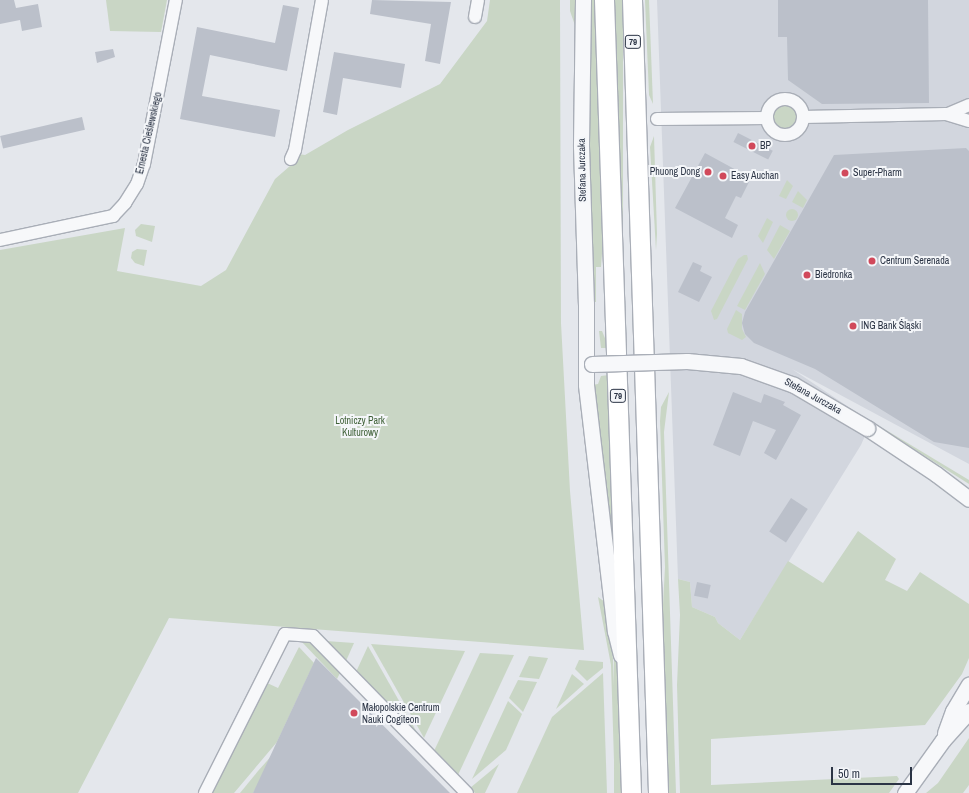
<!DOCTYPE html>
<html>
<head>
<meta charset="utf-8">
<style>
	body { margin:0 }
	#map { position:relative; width:969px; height:793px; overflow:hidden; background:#e4e7ec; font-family:"Archivo Narrow",sans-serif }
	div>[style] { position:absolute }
	.built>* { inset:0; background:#d2d6de }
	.green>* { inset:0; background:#c9d6c5; transform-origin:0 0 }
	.round { border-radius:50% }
	.building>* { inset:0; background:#bbc0ca; transform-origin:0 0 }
	.roads { filter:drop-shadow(1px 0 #a9aeb7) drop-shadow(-1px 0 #a9aeb7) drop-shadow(0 1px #a9aeb7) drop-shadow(0 -1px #a9aeb7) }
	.minor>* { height:12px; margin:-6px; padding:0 6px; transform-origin:6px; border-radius:6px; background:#f7f8fa }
	.minor>.ring { margin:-6px; padding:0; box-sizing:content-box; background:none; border:12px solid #f7f8fa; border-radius:50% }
	.tertiary>* { height:15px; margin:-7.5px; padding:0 7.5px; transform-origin:7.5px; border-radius:7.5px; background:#f7f8fa }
	.primary>* { height:19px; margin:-9.5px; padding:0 9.5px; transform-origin:9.5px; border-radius:9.5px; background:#fff }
	.bridges { filter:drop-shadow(1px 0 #a9aeb7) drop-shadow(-1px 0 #a9aeb7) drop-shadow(0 1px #a9aeb7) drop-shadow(0 -1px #a9aeb7) }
	.tertiary-bridge>* { height:15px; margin:-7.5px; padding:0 7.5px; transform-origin:7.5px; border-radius:7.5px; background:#f7f8fa }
	.dots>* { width:11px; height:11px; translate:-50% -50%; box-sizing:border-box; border:2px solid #f4f6f9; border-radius:50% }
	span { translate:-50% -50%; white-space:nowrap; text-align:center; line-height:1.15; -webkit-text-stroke:4px #f4f6f9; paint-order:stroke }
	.shield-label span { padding:1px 3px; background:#f4f6f9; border:1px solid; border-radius:3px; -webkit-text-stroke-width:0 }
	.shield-label { font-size:9px; color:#2b3445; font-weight:700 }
	.street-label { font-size:10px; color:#2b3445 }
	.poi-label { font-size:10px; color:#2b3445 }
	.left { translate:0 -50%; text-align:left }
	.right { translate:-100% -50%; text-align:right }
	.park-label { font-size:10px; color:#3f6138 }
	.scale { position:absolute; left:831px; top:767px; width:81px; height:18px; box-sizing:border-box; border:2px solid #2b3445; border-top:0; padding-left:5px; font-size:12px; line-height:14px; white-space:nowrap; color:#2b3445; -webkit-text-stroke:3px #f4f6f9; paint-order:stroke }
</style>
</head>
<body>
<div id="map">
	<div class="built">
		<i style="clip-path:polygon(657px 0,969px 0,969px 464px,792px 369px,871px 422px,861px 445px,740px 640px,718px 623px,715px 617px,692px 607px,690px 582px,678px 579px)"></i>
	</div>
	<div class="green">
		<i style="clip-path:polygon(106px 0,167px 0,161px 32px,110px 31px)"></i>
		<i style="clip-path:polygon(490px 0,560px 0,561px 323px,570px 491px,584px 650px,169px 618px,78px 793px,0 793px,0 250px,125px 228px,117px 271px,201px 286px,226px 270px,275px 179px,298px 159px,299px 154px,305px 155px,348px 130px,440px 84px,487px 21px)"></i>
		<i style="clip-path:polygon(570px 0,578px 0,578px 34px,570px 11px)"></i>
		<i style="clip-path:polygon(587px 0,596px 0,603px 240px,601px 267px,596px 267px,596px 302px,591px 302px,586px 172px)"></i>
		<i style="left:614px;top:0;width:9px;height:793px"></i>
		<i style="clip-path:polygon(645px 0,649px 0,653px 104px,649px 95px)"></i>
		<i class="round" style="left:774px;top:105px;width:24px;height:24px"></i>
		<i style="clip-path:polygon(654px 136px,657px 234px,656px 250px,650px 147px)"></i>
		<i style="clip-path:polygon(787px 180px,793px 186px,786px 199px,779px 196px)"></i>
		<i style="clip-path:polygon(798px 191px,807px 200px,803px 208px,792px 202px)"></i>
		<i class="round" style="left:786px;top:209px;width:12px;height:12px"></i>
		<i style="clip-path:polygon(767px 218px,773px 222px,763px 243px,758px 236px)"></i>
		<i style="clip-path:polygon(141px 224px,155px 226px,152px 242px,136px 236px,135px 230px)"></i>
		<i style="clip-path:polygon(780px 225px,790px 231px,774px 259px,767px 250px)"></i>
		<i style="clip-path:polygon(137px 249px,147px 250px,144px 266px,135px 263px,131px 258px,132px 252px)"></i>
		<i style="clip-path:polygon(744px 255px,747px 255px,748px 259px,717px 319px,714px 320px,711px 311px,738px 259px)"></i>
		<i style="clip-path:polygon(760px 263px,765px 274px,745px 310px,737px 306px)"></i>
		<i style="clip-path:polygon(736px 310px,742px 314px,742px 329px,746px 337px,742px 340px,728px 333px,727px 329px)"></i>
		<i style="clip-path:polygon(599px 331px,602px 331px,609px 348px,601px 348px)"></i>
		<i style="clip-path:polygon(609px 375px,616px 585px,592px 385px,598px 384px,601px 376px)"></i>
		<i style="clip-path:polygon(669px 392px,664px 432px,676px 793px,667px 793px,662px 624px,665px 567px,660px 421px,661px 407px)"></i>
		<i style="clip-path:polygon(871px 421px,969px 480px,969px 484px,871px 422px)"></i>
		<i style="clip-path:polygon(858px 531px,896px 559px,885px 580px,907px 591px,920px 572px,969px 604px,969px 658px,962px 674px,925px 725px,711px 739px,711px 785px,897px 776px,899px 779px,889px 793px,680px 793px,677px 685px,680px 615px,678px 579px,690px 582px,692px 607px,715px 617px,718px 623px,740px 640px,788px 561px,823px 583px)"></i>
		<i style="clip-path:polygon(598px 597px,605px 602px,613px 659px,618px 793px,615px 793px,611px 665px)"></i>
		<i style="clip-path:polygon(304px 639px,309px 640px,341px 671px,337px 679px,301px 641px)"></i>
		<i style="clip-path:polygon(326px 641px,354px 643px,346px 661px)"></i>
		<i style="clip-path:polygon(371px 644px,465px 651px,424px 738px)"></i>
		<i style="clip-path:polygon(368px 646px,419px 736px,356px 672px)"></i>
		<i style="clip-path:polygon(299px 647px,314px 663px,277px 742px,234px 793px,208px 793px,265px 682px,278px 688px)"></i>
		<i style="clip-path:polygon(480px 653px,514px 655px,458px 775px,434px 751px)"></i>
		<i style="clip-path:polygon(529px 656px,548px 658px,539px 679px,519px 677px)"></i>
		<i style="clip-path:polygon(579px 660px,603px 662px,603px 668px,587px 681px,575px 669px)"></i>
		<i style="clip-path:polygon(603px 673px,607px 793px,517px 793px,552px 717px)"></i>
		<i style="clip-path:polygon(572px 674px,584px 684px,556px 709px)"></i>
		<i style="clip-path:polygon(518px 680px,537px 682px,523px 712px,509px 698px)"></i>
		<i style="clip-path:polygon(508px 701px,522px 714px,506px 750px,472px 779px)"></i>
		<i style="clip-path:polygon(291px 734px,253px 793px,240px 793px,258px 771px)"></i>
		<i style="clip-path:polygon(969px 738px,969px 785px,963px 793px,926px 793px,938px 783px)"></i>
		<i style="clip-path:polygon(499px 764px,485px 793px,475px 793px,470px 788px)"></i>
	</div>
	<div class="building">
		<i style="clip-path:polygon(0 0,14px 0,16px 8px,38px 4px,42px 27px,22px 31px,20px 20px,0 24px)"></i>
		<i style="clip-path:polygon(372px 0,451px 2px,440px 64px,425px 61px,431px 24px,370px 14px)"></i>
		<i style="clip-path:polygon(778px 0,928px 0,929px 103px,822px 104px,788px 80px,787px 37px,778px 37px)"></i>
		<i style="clip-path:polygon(283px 5px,299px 8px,287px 71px,210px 55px,202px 96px,280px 110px,275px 137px,180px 119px,197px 27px,275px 43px)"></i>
		<i style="clip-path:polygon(113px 49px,115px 57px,97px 63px,95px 52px)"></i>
		<i style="clip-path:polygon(334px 52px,405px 64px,401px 88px,343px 78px,337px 115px,323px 112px)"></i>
		<i style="left:82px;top:117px;width:13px;height:84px;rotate:77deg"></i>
		<i style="left:738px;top:133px;width:39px;height:10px;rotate:27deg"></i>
		<i style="clip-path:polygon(966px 148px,969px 151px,969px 448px,934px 442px,815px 369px,754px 343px,745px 334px,742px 323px,745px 312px,834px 155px)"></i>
		<i style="clip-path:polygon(705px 153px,751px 178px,741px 198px,736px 196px,725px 218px,738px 225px,732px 238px,675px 208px)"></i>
		<i style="clip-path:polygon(693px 262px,702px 266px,700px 271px,712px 277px,699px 302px,678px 292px)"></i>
		<i style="clip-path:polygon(733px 392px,761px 403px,764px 394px,785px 402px,783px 405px,801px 415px,776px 460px,764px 453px,776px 430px,753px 421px,740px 456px,713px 445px)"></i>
		<i style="left:791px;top:498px;width:20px;height:40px;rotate:33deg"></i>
		<i style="left:697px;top:582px;width:14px;height:14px;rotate:12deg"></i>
		<i style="clip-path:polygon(316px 658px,358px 700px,450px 793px,253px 793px)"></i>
	</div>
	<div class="roads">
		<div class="minor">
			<i style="left:475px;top:17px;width:17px;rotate:-80deg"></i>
			<i class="ring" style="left:767px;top:99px;width:24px;height:24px"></i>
			<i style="left:948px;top:114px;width:23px;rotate:-23deg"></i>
			<i style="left:803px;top:117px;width:143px;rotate:-1.2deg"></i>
			<i style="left:946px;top:114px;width:24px;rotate:17deg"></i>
			<i style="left:657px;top:119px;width:110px;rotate:-0.5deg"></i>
			<i style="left:291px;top:159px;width:10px;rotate:-66deg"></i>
			<i style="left:295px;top:150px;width:152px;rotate:-79.8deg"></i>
			<i style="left:0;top:240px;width:116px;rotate:-12deg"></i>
			<i style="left:113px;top:216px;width:18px;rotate:-47deg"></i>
			<i style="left:125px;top:203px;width:22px;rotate:-58deg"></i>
			<i style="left:137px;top:184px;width:21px;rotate:-71deg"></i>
			<i style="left:144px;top:164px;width:167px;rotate:-79deg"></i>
			<i style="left:205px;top:793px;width:178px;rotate:-63.3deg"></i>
			<i style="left:285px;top:634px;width:28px;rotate:4deg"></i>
			<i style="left:313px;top:636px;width:220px;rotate:45.6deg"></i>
		</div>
		<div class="tertiary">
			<i style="left:583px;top:0;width:146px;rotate:90.8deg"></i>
			<i style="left:581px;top:146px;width:158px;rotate:88.2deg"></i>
			<i style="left:586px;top:304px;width:81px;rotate:90deg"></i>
			<i style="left:586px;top:385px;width:248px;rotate:83.3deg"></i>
			<i style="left:615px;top:631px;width:25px;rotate:76deg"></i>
			<i style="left:867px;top:428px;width:83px;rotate:33.7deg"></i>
			<i style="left:936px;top:474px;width:41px;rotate:37.1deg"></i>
			<i style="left:945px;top:733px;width:23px;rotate:-70deg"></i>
			<i style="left:953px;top:711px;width:31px;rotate:-59deg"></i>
			<i style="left:905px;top:793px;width:65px;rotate:-54.4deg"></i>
			<i style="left:943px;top:740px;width:39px;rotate:-48deg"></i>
		</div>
		<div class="primary">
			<i style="left:604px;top:0;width:793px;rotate:88.05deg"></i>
			<i style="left:632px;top:0;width:793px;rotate:88.12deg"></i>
		</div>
	</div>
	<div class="bridges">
		<div class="tertiary-bridge">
			<i style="left:592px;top:364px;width:95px;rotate:-1.8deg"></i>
			<i style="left:687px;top:361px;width:54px;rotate:5.3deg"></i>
			<i style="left:741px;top:366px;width:56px;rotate:19.7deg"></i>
			<i style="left:794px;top:385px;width:85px;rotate:30.5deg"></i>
		</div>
	</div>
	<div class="dots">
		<i style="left:752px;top:146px;background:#d1495b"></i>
		<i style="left:708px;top:172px;background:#d1495b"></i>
		<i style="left:845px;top:173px;background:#d1495b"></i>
		<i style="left:723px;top:176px;background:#d1495b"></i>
		<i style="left:872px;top:261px;background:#d1495b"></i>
		<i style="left:807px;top:275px;background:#d1495b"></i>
		<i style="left:853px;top:326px;background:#d1495b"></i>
		<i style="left:354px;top:713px;background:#d1495b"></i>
	</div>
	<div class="shield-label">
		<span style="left:633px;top:42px">79</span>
		<span style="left:618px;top:396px">79</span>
	</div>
	<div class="street-label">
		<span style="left:149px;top:133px;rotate:-77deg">Ernesta Cieślewskiego</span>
		<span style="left:582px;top:170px;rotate:-91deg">Stefana Jurczaka</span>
		<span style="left:813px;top:396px;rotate:29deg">Stefana Jurczaka</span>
	</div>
	<div class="poi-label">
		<span class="left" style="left:760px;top:146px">BP</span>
		<span class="right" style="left:700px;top:172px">Phuong Dong</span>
		<span class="left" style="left:853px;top:173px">Super-Pharm</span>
		<span class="left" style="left:731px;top:176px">Easy Auchan</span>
		<span class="left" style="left:880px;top:261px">Centrum Serenada</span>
		<span class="left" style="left:815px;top:275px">Biedronka</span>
		<span class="left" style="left:861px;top:326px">ING Bank Śląski</span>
		<span class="left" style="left:362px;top:713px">Małopolskie Centrum<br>Nauki Cogiteon</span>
	</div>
	<div class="park-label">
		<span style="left:360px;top:426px">Lotniczy Park<br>Kulturowy</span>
	</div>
	<div class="scale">50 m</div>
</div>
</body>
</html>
